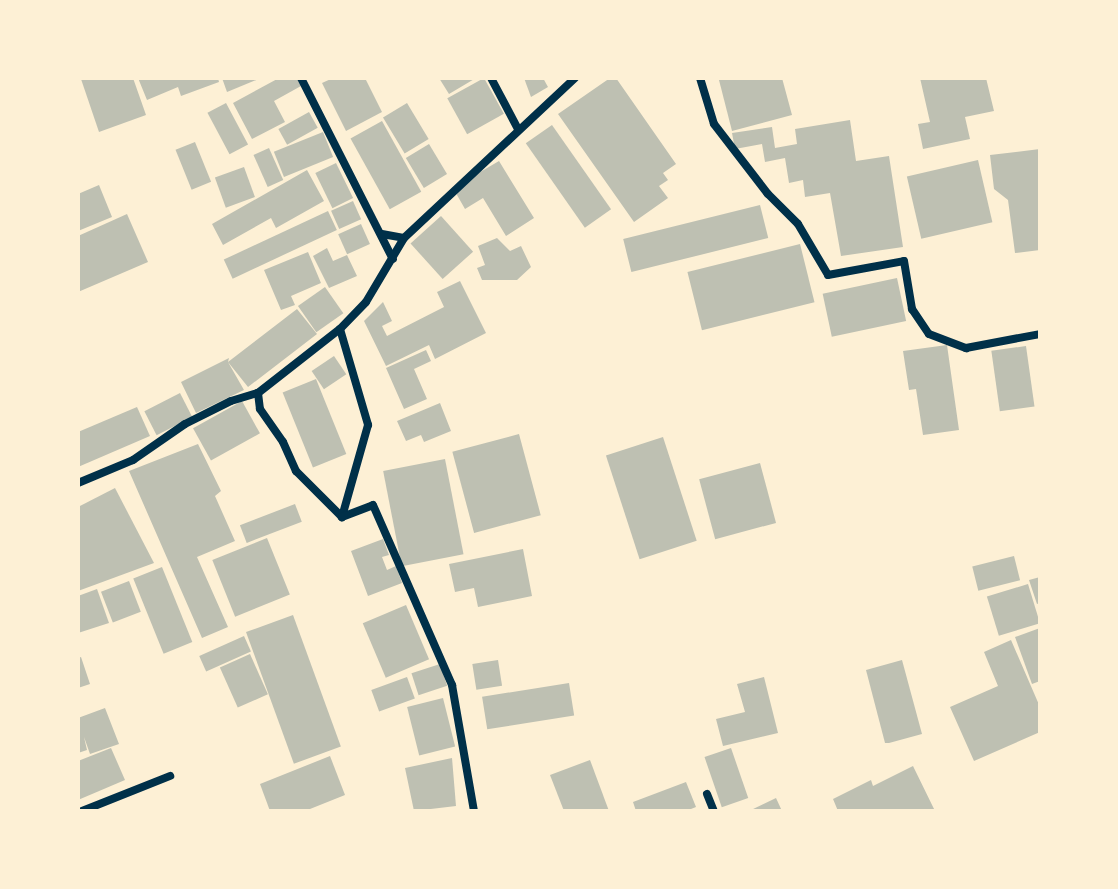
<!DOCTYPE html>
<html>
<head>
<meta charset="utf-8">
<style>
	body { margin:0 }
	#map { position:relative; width:1118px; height:889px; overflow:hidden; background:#fdf0d5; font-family:Lora,serif }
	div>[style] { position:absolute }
	.building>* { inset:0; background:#bec0b2; transform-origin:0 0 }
	.minor>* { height:8px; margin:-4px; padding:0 4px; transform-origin:4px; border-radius:4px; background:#003049 }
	span { translate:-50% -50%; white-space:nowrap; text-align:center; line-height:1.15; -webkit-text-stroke:7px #fdf0d5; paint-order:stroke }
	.frame { position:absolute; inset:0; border:80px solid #fdf0d5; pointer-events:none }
</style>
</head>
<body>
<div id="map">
	<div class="building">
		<i style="clip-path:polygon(133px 78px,146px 115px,99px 132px,81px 79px)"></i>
		<i style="clip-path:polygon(138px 78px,218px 78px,219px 82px,181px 96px,178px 87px,147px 100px)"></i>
		<i style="clip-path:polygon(222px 78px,261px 78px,227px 92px)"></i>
		<i style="clip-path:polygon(279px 78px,297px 78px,301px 86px,274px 101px,285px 122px,252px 139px,233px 103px)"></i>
		<i style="clip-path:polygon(333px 78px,365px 78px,382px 112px,346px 131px,322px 83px)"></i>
		<i style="clip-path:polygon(439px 78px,476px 78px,449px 94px)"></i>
		<i style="left:484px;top:78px;width:41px;height:42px;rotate:61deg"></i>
		<i style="clip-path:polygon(524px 78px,543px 78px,548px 87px,531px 97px)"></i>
		<i style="clip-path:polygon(610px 78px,616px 78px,676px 164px,663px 173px,668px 180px,659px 186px,668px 198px,634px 222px,558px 114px)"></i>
		<i style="clip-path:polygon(726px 78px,782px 78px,792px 115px,732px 131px,719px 80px)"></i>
		<i style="clip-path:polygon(920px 78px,986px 78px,994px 111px,965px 117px,970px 139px,923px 149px,918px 124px,930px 122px)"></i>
		<i style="left:226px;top:103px;width:47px;height:21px;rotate:62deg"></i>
		<i style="left:407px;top:103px;width:42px;height:28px;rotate:59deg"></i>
		<i style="left:309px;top:112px;width:18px;height:35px;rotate:61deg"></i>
		<i style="clip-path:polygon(850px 120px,856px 161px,889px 156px,903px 247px,841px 256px,830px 193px,805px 197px,803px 180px,789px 183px,785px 158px,765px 162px,762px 144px,735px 149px,732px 133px,772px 127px,775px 148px,797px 144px,795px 129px)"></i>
		<i style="left:382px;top:121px;width:81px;height:36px;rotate:61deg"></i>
		<i style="left:552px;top:125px;width:103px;height:32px;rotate:55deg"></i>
		<i style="left:323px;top:132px;width:27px;height:53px;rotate:68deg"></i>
		<i style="left:195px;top:142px;width:43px;height:21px;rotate:68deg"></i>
		<i style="left:429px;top:144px;width:35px;height:27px;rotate:59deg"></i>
		<i style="left:269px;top:148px;width:35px;height:17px;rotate:66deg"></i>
		<i style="clip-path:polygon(1040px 149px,1040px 250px,1015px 253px,1008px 200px,994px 189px,990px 155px)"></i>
		<i style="left:978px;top:160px;width:64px;height:73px;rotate:77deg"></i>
		<i style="clip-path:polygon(499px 161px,534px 218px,506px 236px,483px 198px,465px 209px,453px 188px)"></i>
		<i style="left:336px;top:163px;width:39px;height:23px;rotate:64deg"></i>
		<i style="left:244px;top:167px;width:32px;height:31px;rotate:70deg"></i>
		<i style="clip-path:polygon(307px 170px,324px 201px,276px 228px,271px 218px,223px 245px,212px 224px)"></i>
		<i style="clip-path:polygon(99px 185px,112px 217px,78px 231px,78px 194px)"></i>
		<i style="left:353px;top:201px;width:20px;height:24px;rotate:66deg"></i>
		<i style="left:760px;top:205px;width:34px;height:141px;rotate:76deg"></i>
		<i style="left:328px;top:211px;width:21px;height:115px;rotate:65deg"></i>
		<i style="clip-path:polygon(127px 214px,148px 262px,78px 292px,78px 236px)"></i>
		<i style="left:441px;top:216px;width:48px;height:41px;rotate:48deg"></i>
		<i style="left:361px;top:224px;width:22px;height:25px;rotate:66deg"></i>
		<i style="clip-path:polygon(497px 238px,510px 251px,521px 246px,531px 267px,517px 280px,482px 280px,477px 268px,485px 265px,478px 246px)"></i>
		<i style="left:800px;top:244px;width:60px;height:116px;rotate:76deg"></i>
		<i style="clip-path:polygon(327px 248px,333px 261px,347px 255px,357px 276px,329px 288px,313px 256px)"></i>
		<i style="clip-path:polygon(308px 252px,321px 283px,291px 296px,295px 305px,281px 310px,264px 270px)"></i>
		<i style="left:897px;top:278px;width:44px;height:76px;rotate:78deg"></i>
		<i style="clip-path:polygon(460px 281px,486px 333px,435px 359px,429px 345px,386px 366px,364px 321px,383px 302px,392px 321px,382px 326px,387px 336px,444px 307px,437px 292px)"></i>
		<i style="left:325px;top:287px;width:32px;height:33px;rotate:55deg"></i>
		<i style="clip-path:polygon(297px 309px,317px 334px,248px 387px,228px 362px,244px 390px,196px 413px,181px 382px,229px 358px,228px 362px)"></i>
		<i style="clip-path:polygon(947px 345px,959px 430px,923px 435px,916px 389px,909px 390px,903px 351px)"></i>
		<i style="left:1026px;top:346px;width:61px;height:35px;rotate:82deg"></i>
		<i style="clip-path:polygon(426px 350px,431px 361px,414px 369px,427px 399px,404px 409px,386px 368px)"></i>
		<i style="left:334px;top:356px;width:22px;height:27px;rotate:56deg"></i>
		<i style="left:316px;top:379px;width:81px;height:36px;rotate:68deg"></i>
		<i style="left:180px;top:393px;width:27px;height:40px;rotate:63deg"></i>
		<i style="left:242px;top:401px;width:37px;height:56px;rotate:61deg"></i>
		<i style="clip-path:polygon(440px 403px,451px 431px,424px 442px,421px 435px,406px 441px,397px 421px)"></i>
		<i style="clip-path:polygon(137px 407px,150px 436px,78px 467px,78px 432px)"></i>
		<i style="left:519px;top:434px;width:84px;height:69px;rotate:75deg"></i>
		<i style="left:663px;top:437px;width:109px;height:60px;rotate:72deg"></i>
		<i style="clip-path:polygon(198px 444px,221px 491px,215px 496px,235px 541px,197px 557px,228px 627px,202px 638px,129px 471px)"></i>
		<i style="left:445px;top:459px;width:97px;height:63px;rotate:79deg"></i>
		<i style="left:760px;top:463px;width:62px;height:63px;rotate:75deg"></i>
		<i style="clip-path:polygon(115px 488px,154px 563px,78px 591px,78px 507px)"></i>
		<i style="left:295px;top:504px;width:19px;height:59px;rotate:69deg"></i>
		<i style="left:267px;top:538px;width:61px;height:59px;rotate:68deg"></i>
		<i style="clip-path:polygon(383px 539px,389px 555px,382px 557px,387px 570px,396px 566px,402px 583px,368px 596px,351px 551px)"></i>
		<i style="clip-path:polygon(523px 549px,532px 596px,478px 607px,474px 588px,455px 592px,449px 564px)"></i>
		<i style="left:1014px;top:556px;width:25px;height:43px;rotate:76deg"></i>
		<i style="left:162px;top:567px;width:81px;height:31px;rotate:68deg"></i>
		<i style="clip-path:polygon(1040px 577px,1040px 603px,1037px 604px,1029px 580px)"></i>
		<i style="left:129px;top:581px;width:33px;height:30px;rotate:69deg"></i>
		<i style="left:1028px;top:584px;width:41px;height:43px;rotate:73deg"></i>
		<i style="clip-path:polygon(97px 589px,109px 623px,78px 633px,78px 596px)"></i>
		<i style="left:406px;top:605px;width:59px;height:47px;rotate:67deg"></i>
		<i style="left:293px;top:615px;width:140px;height:50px;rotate:70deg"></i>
		<i style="clip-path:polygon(1040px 628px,1040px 681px,1032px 684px,1015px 637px)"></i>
		<i style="left:244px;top:636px;width:17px;height:49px;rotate:66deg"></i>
		<i style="clip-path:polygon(1011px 640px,1040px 707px,1040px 732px,974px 761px,950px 707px,998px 686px,984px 652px)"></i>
		<i style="left:250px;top:654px;width:44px;height:33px;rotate:66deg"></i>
		<i style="clip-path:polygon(81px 657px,90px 684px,78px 688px,78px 658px)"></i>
		<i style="left:498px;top:660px;width:26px;height:26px;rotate:81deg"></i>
		<i style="clip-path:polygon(902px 660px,922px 734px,889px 743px,885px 743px,866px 670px)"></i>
		<i style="left:440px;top:664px;width:23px;height:30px;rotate:72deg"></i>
		<i style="left:407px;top:677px;width:23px;height:38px;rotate:70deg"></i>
		<i style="clip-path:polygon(764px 677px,778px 733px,723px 746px,716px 719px,745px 712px,737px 684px)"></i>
		<i style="left:569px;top:683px;width:33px;height:88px;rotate:81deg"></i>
		<i style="left:443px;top:698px;width:50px;height:37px;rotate:76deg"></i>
		<i style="clip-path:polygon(105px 708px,119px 744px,90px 754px,84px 737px,87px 750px,78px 753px,78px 718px)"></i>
		<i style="clip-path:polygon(111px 748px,125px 780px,78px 800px,78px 761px)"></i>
		<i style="left:731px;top:748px;width:53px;height:28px;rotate:71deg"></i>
		<i style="clip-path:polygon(330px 756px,345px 795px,305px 811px,270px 811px,260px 784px)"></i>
		<i style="clip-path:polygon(452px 758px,456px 806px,414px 811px,405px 768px)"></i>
		<i style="clip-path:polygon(590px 760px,609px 811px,564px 811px,550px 775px)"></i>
		<i style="clip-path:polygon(913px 766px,935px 811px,838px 811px,833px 799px,871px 780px,873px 786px)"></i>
		<i style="clip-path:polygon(686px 782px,696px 807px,686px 811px,636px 811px,633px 802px)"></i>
		<i style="clip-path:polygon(776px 798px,782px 811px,749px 811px)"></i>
	</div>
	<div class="minor">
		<i style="left:301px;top:78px;width:203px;rotate:63.1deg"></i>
		<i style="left:491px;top:78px;width:58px;rotate:62.1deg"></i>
		<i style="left:700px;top:78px;width:48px;rotate:73.1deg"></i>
		<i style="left:714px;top:124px;width:88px;rotate:52.4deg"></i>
		<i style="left:768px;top:194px;width:42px;rotate:45deg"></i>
		<i style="left:798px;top:224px;width:59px;rotate:59.5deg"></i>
		<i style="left:828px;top:275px;width:77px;rotate:-10.4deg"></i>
		<i style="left:904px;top:261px;width:49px;rotate:80.5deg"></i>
		<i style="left:912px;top:309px;width:30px;rotate:56deg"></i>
		<i style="left:929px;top:334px;width:40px;rotate:21deg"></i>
		<i style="left:966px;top:348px;width:75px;rotate:-10.7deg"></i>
		<i style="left:382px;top:234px;width:22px;rotate:10deg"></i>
		<i style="left:340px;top:329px;width:100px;rotate:73.7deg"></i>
		<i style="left:368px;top:425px;width:96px;rotate:105.8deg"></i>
		<i style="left:258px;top:393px;width:16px;rotate:83deg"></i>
		<i style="left:260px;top:409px;width:40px;rotate:55.1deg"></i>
		<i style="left:283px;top:442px;width:32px;rotate:66deg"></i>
		<i style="left:296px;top:471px;width:65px;rotate:45deg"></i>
		<i style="left:342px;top:517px;width:33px;rotate:-21deg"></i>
		<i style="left:373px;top:505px;width:197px;rotate:66.3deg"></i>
		<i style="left:452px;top:685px;width:128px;rotate:80.1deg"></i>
		<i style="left:78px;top:483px;width:60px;rotate:-22.7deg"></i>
		<i style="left:133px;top:460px;width:63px;rotate:-34.7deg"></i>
		<i style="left:185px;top:424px;width:51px;rotate:-26.6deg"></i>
		<i style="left:231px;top:401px;width:28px;rotate:-17deg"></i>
		<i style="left:258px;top:393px;width:104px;rotate:-38deg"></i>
		<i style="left:340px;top:329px;width:37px;rotate:-46deg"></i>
		<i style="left:366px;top:302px;width:74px;rotate:-59.3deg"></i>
		<i style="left:404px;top:238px;width:234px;rotate:-43.1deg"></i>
		<i style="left:707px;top:794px;width:18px;rotate:68deg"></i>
		<i style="left:82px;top:811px;width:95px;rotate:-21.7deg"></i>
	</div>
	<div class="frame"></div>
</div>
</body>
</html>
